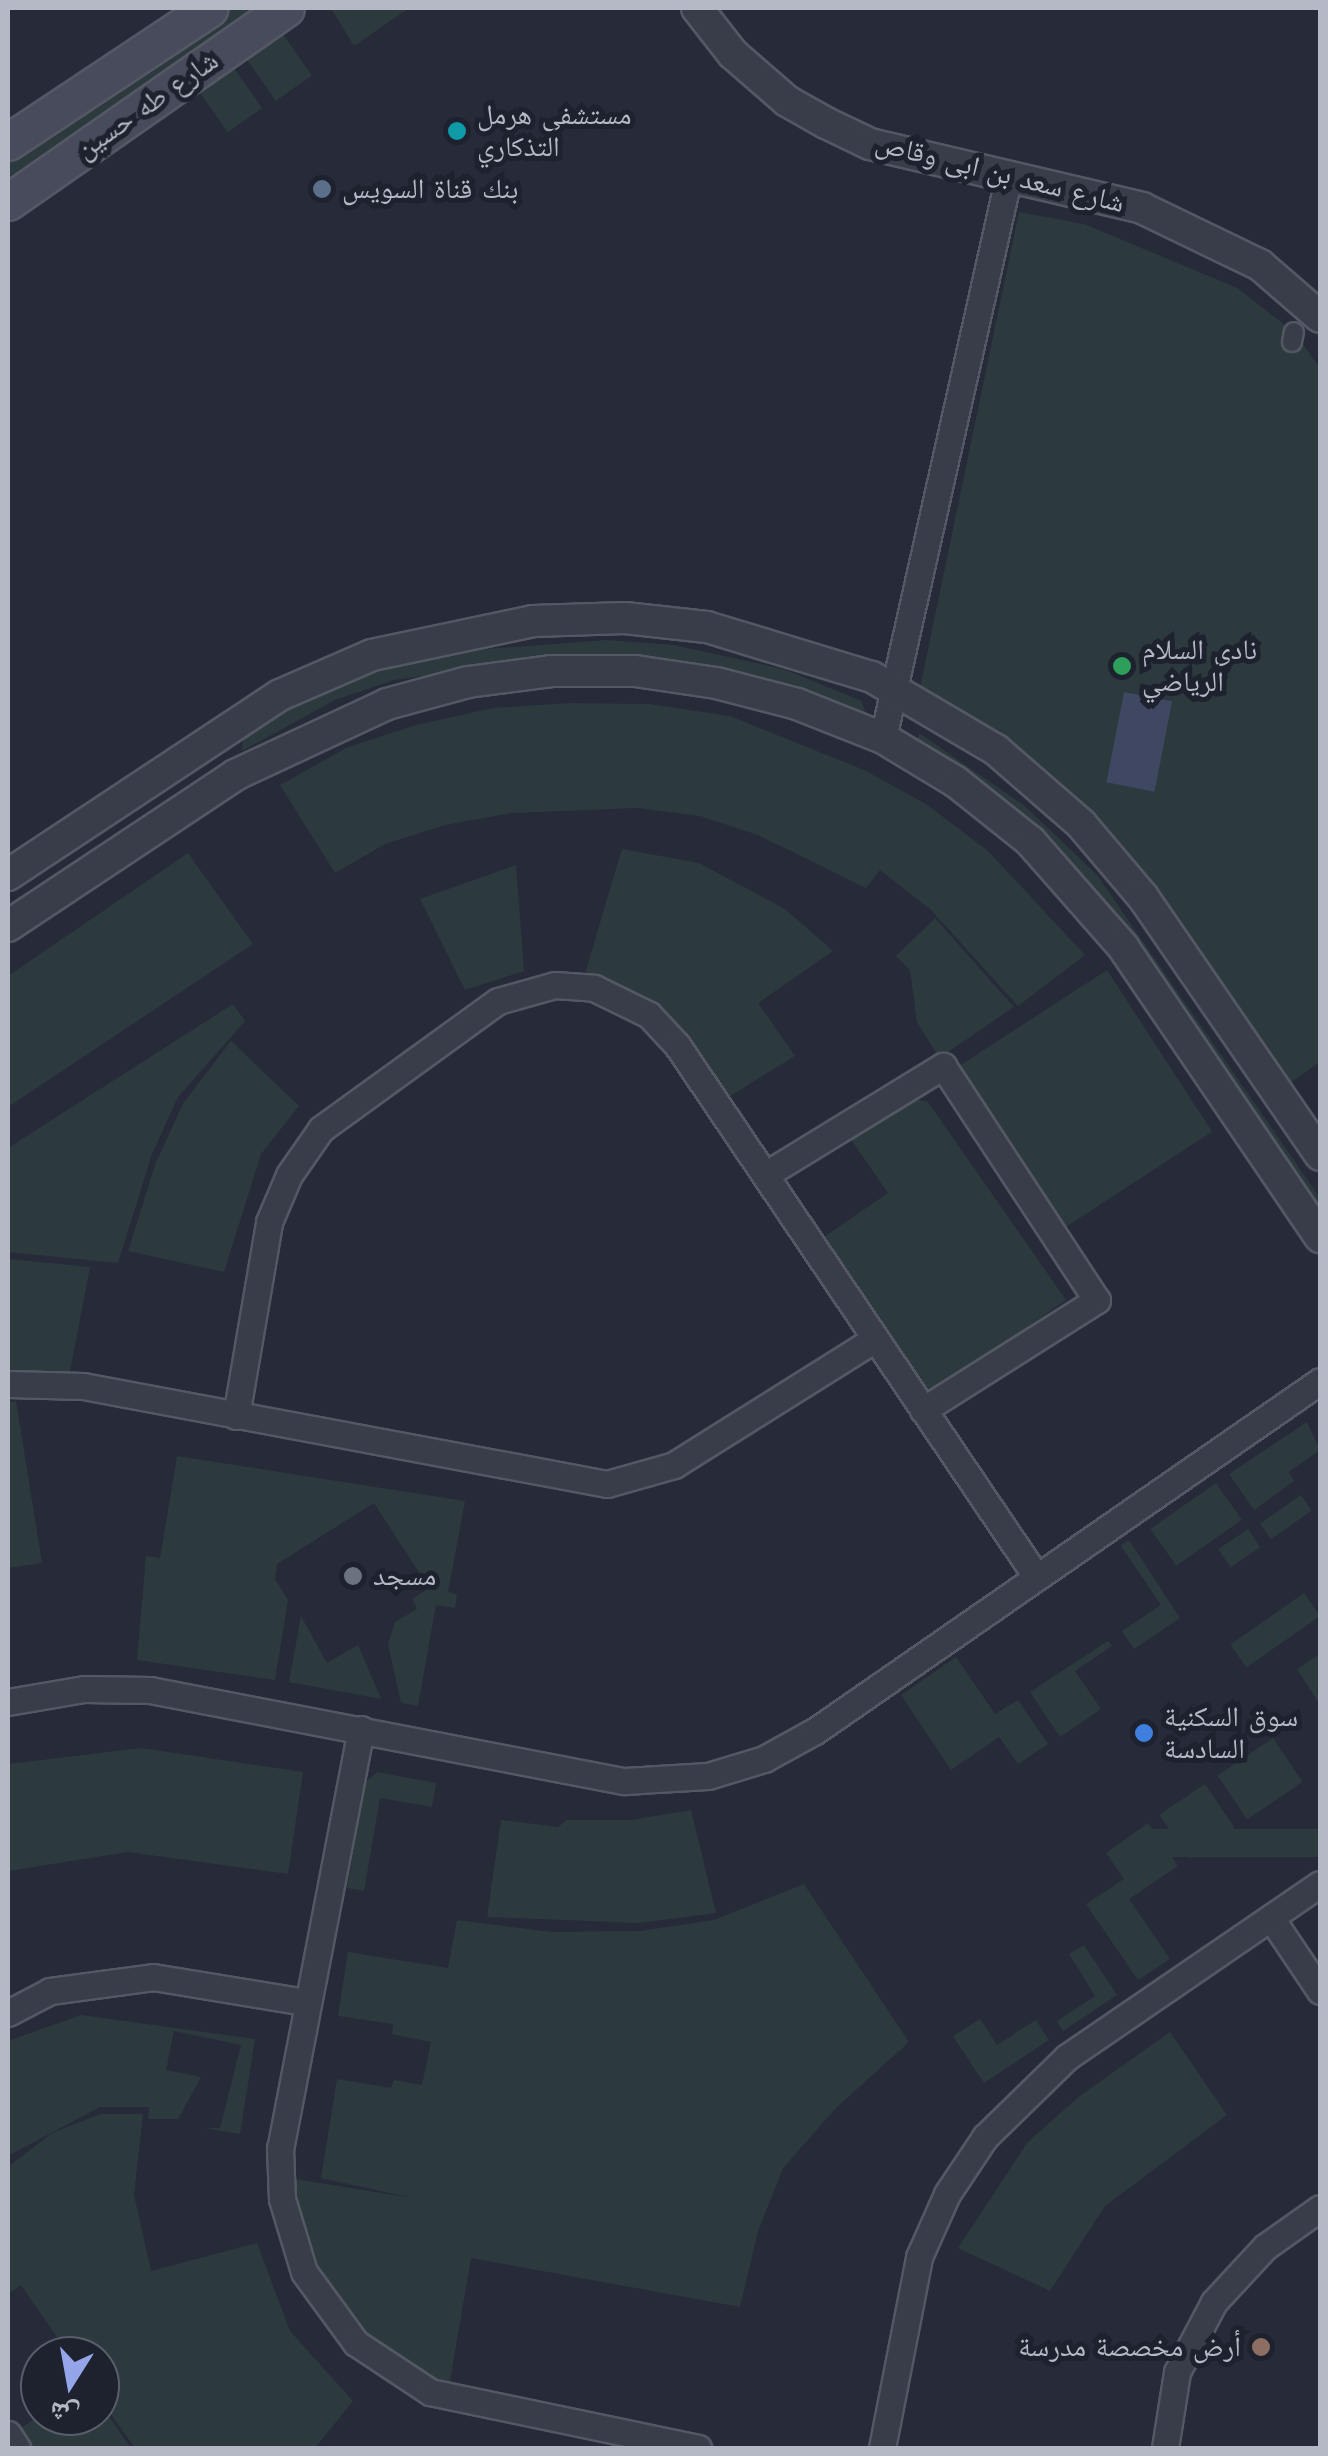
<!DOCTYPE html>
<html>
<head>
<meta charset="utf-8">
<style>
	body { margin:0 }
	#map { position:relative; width:1328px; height:2456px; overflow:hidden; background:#262a39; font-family:"Work Sans","Noto Naskh Arabic",sans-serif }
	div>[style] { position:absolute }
	.green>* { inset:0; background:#2c3a3e; transform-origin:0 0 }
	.water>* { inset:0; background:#3f4762; transform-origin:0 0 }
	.roads { filter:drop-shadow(2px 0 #545864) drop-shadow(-2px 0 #545864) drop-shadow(0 2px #545864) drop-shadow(0 -2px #545864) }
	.pedestrian>* { height:18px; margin:-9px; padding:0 9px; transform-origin:9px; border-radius:9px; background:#393d49 }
	.minor>* { height:25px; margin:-12.5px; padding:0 12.5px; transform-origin:12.5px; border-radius:12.5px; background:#393d49 }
	.tertiary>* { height:30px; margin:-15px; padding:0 15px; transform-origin:15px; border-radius:15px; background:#393d49 }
	.secondary>* { height:35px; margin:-17.5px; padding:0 17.5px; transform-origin:17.5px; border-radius:17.5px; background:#484b5c }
	.dots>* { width:28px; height:28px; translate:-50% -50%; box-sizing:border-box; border:5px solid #1e222e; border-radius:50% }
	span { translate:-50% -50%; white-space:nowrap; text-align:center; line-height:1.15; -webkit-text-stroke:10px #1e222e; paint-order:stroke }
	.street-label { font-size:28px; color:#b5b8c5 }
	.poi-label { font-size:28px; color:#b5b8c5 }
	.left { translate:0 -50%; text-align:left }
	.right { translate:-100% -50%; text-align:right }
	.frame { position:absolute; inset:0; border:10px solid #b5b8c5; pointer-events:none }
	.north { position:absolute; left:20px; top:2336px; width:100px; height:100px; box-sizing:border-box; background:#1e222e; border:2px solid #5a5e6a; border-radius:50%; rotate:191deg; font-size:28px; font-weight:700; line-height:40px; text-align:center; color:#b5b8c5 }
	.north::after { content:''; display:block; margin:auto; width:35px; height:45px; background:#95a5ea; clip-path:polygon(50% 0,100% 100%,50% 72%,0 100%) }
</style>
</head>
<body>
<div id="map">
	<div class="green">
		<i style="clip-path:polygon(226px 8px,253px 8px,8px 178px,8px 160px)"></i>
		<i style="clip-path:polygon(331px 8px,409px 8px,354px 46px)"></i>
		<i style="left:282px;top:33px;width:52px;height:44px;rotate:55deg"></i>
		<i style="left:234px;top:68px;width:49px;height:42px;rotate:55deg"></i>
		<i style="clip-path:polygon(1019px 212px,1084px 224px,1237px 288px,1294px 332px,1320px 368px,1320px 1062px,1290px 1083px,1140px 868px,1017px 750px,920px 688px)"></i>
		<i style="clip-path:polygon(606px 640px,674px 645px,783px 669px,862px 701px,865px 712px,859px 719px,735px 671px,676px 660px,537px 660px,394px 680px,335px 700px,242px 751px,243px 739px,284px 709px,357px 676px,460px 651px)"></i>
		<i style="clip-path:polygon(570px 703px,649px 704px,730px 716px,864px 770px,926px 804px,988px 851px,1085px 955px,1018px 1006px,931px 910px,880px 870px,866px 888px,758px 835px,700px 816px,637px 808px,512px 813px,445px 825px,385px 844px,335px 873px,280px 785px,346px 748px,416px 725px,493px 708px)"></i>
		<i style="clip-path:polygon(919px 733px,1025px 806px,1097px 875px,1320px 1198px,1320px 1216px,1094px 888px,977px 779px,916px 744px)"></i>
		<i style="clip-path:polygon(622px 849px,699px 863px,785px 909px,833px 951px,758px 1003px,795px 1056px,722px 1101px,685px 1051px,584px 977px)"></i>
		<i style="clip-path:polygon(188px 853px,253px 944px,8px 1107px,8px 976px)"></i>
		<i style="clip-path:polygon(516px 865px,524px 971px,465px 990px,420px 899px)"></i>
		<i style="clip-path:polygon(935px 918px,1014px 1007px,939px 1058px,917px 1022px,910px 970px,896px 956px)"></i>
		<i style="left:1107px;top:970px;width:193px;height:176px;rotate:57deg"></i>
		<i style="clip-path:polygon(233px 1004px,245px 1021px,178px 1097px,152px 1154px,118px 1263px,8px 1252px,8px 1148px)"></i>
		<i style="clip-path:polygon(231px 1041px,299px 1106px,261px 1154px,224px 1272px,128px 1251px,156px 1162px,184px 1102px)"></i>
		<i style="clip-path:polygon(912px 1098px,928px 1102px,1066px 1300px,922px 1399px,815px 1243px,888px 1193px,850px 1138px)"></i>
		<i style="clip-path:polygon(8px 1259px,90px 1267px,69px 1377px,8px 1370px)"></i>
		<i style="clip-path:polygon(16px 1401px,42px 1563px,8px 1568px,8px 1402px)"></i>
		<i style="clip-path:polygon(1307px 1422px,1320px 1450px,1289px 1472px,1294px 1481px,1254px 1510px,1229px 1474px)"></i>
		<i style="clip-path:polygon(177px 1456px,465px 1501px,448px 1592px,457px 1595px,455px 1608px,436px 1605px,418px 1706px,401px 1703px,388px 1644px,395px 1622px,417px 1609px,412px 1599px,429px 1588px,374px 1503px,277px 1564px,275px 1579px,288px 1600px,275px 1680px,137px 1660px,146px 1556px,160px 1558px)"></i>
		<i style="left:1216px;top:1483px;width:45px;height:80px;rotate:55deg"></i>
		<i style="left:1301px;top:1495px;width:19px;height:50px;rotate:55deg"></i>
		<i style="left:1248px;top:1529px;width:22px;height:36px;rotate:56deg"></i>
		<i style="clip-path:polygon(1129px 1540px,1180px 1618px,1134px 1649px,1122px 1631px,1161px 1605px,1121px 1546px)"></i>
		<i style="left:1304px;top:1593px;width:28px;height:90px;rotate:55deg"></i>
		<i style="clip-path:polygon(301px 1616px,327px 1663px,358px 1645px,381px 1699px,289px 1682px)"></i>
		<i style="clip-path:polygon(1108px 1641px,1112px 1646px,1075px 1671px,1101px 1709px,1060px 1737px,1030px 1692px)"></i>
		<i style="clip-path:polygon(1320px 1654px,1320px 1705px,1297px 1669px)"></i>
		<i style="clip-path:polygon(956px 1657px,995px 1714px,1018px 1700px,1048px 1744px,1018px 1764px,999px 1737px,951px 1770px,901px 1695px)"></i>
		<i style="left:1273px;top:1738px;width:53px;height:67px;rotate:56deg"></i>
		<i style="clip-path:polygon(141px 1748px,303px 1772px,288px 1874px,128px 1852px,8px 1871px,8px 1764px)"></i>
		<i style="clip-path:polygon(377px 1772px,436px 1783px,432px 1807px,380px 1798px,364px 1891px,347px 1888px,365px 1783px)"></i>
		<i style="left:1205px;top:1784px;width:53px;height:55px;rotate:56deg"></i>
		<i style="clip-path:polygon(691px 1810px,716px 1913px,639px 1923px,487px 1917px,501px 1820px,558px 1827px,567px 1820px,631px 1820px)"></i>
		<i style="clip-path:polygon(1148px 1823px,1178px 1866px,1129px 1899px,1170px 1959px,1138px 1980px,1086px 1904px,1124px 1879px,1106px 1853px)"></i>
		<i style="left:1320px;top:1829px;width:28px;height:176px;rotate:90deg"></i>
		<i style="clip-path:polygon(804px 1884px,909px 2042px,837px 2107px,783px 2168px,758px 2231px,740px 2307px,471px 2258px,449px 2387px,407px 2374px,327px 2300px,293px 2213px,295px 2179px,413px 2198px,321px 2178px,337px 2079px,391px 2088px,394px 2080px,422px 2085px,431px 2042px,392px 2034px,393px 2024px,338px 2016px,348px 1952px,448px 1968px,457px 1920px,552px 1932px,640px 1931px,714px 1920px)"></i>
		<i style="clip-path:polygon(1084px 1945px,1117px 1995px,1063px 2031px,1057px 2021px,1095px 1996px,1069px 1954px)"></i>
		<i style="clip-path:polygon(81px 2015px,255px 2039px,240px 2134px,205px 2128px,220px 2128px,241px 2045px,174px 2031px,166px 2070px,201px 2077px,178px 2119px,148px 2119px,149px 2107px,100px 2107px,8px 2156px,8px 2041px)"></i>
		<i style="clip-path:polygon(980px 2019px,997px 2045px,1036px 2020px,1049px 2040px,984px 2083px,953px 2036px)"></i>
		<i style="clip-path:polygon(1170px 2032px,1227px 2115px,1105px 2206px,1050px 2291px,958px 2248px,1027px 2143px,1077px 2098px)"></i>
		<i style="clip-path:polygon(100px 2114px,143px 2114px,134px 2195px,151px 2271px,257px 2243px,290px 2331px,353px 2401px,315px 2448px,135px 2448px,100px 2399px,100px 2356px,70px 2356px,21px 2285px,8px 2294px,8px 2167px,52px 2133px)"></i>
		<i style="clip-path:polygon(100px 2404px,131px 2448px,28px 2448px,17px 2431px,40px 2415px,100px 2416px)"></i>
	</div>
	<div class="water">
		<i style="left:1124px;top:692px;width:49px;height:92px;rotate:11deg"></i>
	</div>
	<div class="roads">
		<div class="pedestrian">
			<i style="left:1292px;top:342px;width:10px;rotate:-79deg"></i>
		</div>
		<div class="minor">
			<i style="left:883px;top:738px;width:577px;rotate:-77.39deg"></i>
			<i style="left:765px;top:1175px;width:209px;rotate:-31.5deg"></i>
			<i style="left:943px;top:1066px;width:280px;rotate:56.7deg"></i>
			<i style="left:1097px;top:1300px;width:206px;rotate:147.7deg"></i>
			<i style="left:8px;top:1384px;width:75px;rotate:1.5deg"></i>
			<i style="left:83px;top:1386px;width:533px;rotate:10.59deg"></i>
			<i style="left:607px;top:1484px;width:70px;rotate:-15.8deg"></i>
			<i style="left:674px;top:1465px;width:237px;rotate:-32.1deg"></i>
			<i style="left:236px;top:1416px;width:197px;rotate:-80.3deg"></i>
			<i style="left:269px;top:1222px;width:51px;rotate:-66.9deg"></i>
			<i style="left:289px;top:1175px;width:56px;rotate:-55.2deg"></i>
			<i style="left:321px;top:1129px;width:218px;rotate:-35.9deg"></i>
			<i style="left:498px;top:1001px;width:59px;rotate:-15.7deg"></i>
			<i style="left:555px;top:985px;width:39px;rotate:4deg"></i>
			<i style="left:594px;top:988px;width:61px;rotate:26.1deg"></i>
			<i style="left:649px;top:1015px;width:41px;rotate:47deg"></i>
			<i style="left:677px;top:1045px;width:641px;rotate:55.94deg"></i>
			<i style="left:8px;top:1702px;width:77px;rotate:-9.7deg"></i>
			<i style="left:84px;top:1689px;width:66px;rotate:0.9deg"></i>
			<i style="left:150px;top:1690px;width:483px;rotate:10.9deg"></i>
			<i style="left:624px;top:1781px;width:84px;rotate:-3.4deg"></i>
			<i style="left:708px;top:1776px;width:59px;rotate:-16.9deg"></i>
			<i style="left:764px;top:1759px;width:58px;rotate:-28.8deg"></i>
			<i style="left:815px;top:1731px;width:614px;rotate:-34.72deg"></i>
			<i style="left:361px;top:1729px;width:427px;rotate:100.9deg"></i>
			<i style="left:280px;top:2148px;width:51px;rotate:87.8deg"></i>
			<i style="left:282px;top:2199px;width:76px;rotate:73.2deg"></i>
			<i style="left:304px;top:2272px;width:88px;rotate:53.8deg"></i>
			<i style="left:356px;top:2343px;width:89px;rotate:33.5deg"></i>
			<i style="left:430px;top:2392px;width:274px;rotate:11.8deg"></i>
			<i style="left:1271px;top:1918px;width:88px;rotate:56.1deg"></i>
			<i style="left:8px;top:2013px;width:47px;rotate:-27.6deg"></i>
			<i style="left:50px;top:1991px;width:104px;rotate:-7.7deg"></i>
			<i style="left:153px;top:1977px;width:155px;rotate:9.3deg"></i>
			<i style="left:8px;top:2434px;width:17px;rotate:57deg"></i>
			<i style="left:882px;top:2448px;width:195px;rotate:-79deg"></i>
			<i style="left:919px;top:2257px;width:69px;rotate:-66deg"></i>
			<i style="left:947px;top:2194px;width:69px;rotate:-56.3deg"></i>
			<i style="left:985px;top:2137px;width:115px;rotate:-44.3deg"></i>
			<i style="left:1067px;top:2057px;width:306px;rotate:-34.4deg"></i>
			<i style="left:1165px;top:2448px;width:77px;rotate:-81deg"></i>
			<i style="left:1177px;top:2372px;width:79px;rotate:-62.1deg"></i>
			<i style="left:1214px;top:2302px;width:75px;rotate:-47.2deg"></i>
			<i style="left:1265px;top:2247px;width:67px;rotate:-35.3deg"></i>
		</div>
		<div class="tertiary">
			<i style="left:697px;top:8px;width:58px;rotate:52deg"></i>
			<i style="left:733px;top:54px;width:72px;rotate:41deg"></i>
			<i style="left:787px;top:101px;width:45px;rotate:29.4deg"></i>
			<i style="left:826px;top:123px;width:49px;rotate:25.5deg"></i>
			<i style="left:870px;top:144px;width:279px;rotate:13.2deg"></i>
			<i style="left:1142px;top:208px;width:131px;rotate:25.8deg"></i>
			<i style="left:1260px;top:265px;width:79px;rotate:40.9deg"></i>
			<i style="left:8px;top:875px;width:326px;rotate:-33.5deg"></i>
			<i style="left:280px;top:695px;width:100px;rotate:-23.5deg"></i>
			<i style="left:372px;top:655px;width:165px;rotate:-11.9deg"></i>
			<i style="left:533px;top:621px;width:92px;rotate:-1.9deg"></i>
			<i style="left:625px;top:618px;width:82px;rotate:6.3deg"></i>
			<i style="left:707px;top:627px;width:172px;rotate:16.9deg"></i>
			<i style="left:872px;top:677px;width:144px;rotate:30.5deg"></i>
			<i style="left:996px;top:750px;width:113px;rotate:41deg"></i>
			<i style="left:1081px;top:824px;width:96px;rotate:49.7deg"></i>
			<i style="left:1143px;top:897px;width:313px;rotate:55.5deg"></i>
			<i style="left:8px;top:926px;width:273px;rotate:-33.6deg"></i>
			<i style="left:235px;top:775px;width:168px;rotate:-25deg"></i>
			<i style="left:387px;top:704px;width:84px;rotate:-15.2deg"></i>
			<i style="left:468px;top:682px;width:84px;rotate:-7.5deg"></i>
			<i style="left:551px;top:671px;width:84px"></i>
			<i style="left:635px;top:671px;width:82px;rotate:8.4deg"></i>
			<i style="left:716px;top:683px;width:84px;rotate:14.5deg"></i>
			<i style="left:797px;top:704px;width:92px;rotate:21.6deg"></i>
			<i style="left:883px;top:738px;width:85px;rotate:31.1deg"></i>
			<i style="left:956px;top:782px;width:95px;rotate:38.6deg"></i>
			<i style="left:1030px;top:841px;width:141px;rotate:48.7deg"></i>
			<i style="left:1123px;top:947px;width:351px;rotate:55.8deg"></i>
		</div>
		<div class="secondary">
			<i style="left:8px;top:142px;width:242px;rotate:-33.6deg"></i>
			<i style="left:8px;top:202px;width:339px;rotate:-34.9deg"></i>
		</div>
	</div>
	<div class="dots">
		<i style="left:457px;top:131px;background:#0f9aa8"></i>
		<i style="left:322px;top:189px;background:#5c6f8a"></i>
		<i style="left:1122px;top:666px;background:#2e9e5b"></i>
		<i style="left:353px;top:1576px;background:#6b7280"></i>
		<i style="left:1144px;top:1733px;background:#3f7fe0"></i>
		<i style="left:1261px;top:2347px;background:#8d6e63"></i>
	</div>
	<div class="street-label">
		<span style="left:147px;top:105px;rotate:-35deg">شارع طه حسين</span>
		<span style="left:1000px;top:173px;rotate:14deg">شارع سعد بن ابى وقاص</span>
	</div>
	<div class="poi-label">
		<span class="left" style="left:477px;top:131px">مستشفى هرمل<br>التذكاري</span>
		<span class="left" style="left:342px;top:189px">بنك قناة السويس</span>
		<span class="left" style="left:1142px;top:666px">نادي السلام<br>الرياضي</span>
		<span class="left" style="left:373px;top:1576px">مسجد</span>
		<span class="left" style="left:1164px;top:1733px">سوق السكنية<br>السادسة</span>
		<span class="right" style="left:1241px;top:2347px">أرض مخصصة مدرسة</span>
	</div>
	<div class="frame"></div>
	<div class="north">ش</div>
</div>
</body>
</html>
